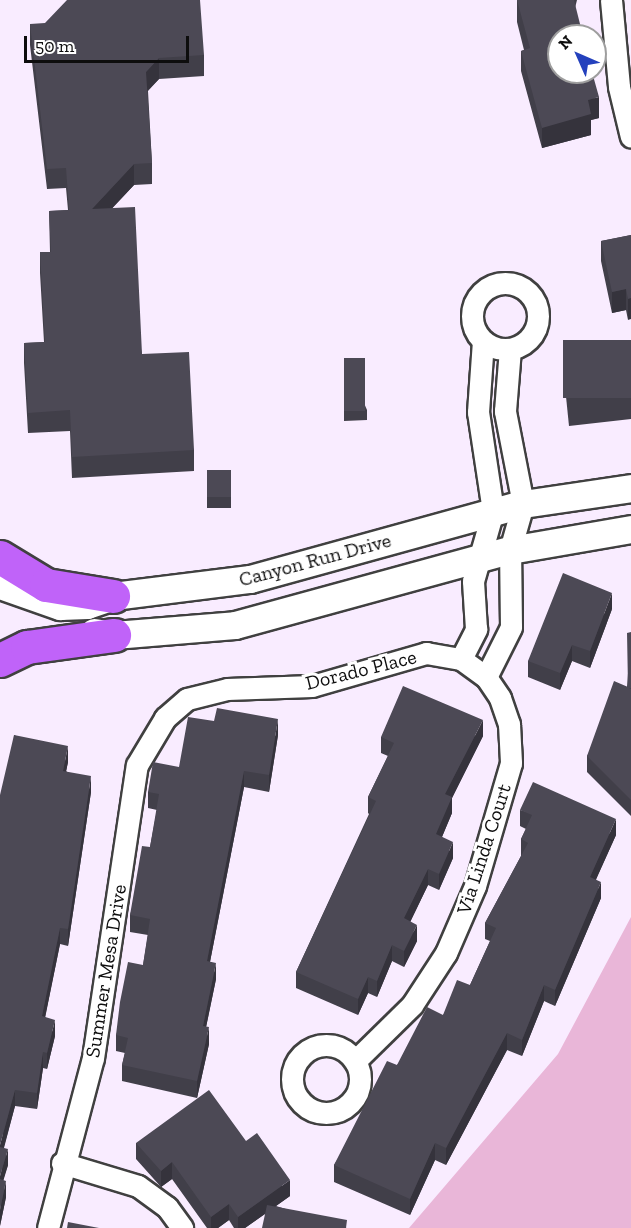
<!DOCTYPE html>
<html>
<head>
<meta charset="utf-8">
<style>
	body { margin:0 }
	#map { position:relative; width:631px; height:1228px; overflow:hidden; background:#f9ecff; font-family:"Zilla Slab",serif }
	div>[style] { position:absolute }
	.green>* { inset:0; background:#e9b6d8 }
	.roads { filter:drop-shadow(2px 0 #404040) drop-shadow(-2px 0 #404040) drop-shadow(0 2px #404040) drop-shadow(0 -2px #404040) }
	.minor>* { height:21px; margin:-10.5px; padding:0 10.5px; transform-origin:10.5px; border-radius:10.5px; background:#fff }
	.minor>.ring { margin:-10.5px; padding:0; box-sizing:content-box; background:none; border:21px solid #fff; border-radius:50% }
	.tertiary>* { height:27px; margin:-13.5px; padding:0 13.5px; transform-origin:13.5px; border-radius:13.5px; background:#fff }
	.primary>* { height:33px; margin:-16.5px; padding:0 16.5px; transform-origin:16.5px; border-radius:16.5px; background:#c063f9 }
	.wall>* { inset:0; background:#413f49; transform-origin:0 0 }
	.shaded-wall>* { inset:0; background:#35333c; transform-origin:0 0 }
	.building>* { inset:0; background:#4c4955; transform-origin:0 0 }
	span { translate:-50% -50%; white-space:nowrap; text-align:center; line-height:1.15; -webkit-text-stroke:6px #fff; paint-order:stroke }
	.street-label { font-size:20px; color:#0d0d0d }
	.north { position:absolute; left:547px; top:24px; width:60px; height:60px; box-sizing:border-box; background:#fff; border:2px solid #9e9e9e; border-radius:50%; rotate:315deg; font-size:16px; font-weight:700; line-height:24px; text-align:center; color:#0d0d0d }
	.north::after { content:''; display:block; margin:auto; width:21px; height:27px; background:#2441bd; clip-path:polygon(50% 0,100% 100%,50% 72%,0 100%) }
	.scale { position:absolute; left:24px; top:36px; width:165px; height:27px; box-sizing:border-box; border:3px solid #0d0d0d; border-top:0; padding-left:8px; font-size:18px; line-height:21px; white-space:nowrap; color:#0d0d0d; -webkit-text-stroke:4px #fff; paint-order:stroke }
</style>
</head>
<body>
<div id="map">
	<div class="green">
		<i style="clip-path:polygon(631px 917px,631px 1228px,409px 1228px,558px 1054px)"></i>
	</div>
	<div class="roads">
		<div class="minor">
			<i style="left:611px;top:0;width:87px;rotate:84.7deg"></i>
			<i style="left:619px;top:87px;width:51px;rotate:76.5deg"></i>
			<i class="ring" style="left:472px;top:283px;width:45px;height:45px"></i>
			<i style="left:461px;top:659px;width:34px;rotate:-63deg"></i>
			<i style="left:476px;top:629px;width:48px;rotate:-93.6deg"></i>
			<i style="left:473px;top:581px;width:73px;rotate:-74.1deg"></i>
			<i style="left:493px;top:511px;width:100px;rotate:-98.6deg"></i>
			<i style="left:478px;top:412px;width:71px;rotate:-86deg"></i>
			<i style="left:486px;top:677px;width:56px;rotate:-63.4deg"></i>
			<i style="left:511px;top:627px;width:77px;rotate:-90.7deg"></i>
			<i style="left:510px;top:550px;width:48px;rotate:-74.2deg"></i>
			<i style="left:523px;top:504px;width:95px;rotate:-101deg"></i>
			<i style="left:505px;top:411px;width:62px;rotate:-85.4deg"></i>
			<i class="ring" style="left:292px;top:1045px;width:47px;height:47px"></i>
			<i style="left:62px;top:1163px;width:79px;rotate:16.8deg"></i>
			<i style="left:138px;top:1186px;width:36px;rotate:36deg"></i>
			<i style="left:167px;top:1207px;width:26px;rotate:54deg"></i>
			<i style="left:48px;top:1228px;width:176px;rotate:-75.2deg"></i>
			<i style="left:93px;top:1058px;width:296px;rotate:-81.5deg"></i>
			<i style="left:137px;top:765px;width:55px;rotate:-59.2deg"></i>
			<i style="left:165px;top:718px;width:29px;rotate:-41deg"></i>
			<i style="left:187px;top:699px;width:41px;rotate:-14deg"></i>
			<i style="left:227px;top:689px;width:85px;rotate:-2deg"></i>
			<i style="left:312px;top:686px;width:119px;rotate:-16.1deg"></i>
			<i style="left:426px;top:653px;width:36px;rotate:10deg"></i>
			<i style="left:461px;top:659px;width:31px;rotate:36deg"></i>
			<i style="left:486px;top:677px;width:25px;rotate:56deg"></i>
			<i style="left:500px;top:698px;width:28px;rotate:71deg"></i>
			<i style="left:509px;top:724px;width:39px;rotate:87deg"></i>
			<i style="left:511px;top:763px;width:128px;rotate:106.3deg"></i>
			<i style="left:475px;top:886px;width:73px;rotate:113.4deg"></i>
			<i style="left:446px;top:953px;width:62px;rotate:123.2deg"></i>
			<i style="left:412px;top:1005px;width:80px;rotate:135.5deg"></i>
		</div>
		<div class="tertiary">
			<i style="left:0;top:585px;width:64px;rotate:19.3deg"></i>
			<i style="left:60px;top:606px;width:27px;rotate:-2deg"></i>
			<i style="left:87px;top:605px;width:28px;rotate:-19deg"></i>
			<i style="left:113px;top:596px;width:138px;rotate:-7.1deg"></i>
			<i style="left:250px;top:579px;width:283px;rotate:-15.4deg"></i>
			<i style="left:523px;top:504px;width:109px;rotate:-8.4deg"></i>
			<i style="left:94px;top:632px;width:20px;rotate:9deg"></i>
			<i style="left:114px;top:635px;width:121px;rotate:-4.7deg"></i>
			<i style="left:235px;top:625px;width:285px;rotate:-15.3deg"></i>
			<i style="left:510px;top:550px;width:123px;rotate:-9.8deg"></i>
		</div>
		<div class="primary">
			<i style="left:0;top:557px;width:54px;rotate:31.3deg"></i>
			<i style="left:46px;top:585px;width:68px;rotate:9.3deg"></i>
			<i style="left:0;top:660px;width:30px;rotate:-26deg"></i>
			<i style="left:27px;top:647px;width:88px;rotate:-7.9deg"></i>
		</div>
	</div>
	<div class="wall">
		<i style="clip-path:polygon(517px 0,577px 0,575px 8px,599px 118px,591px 120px,591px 135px,542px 148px,521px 71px,521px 51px,524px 50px,517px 22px)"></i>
		<i style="clip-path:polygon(30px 24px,204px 55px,204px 76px,159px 79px,148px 91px,152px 163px,152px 184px,134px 185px,112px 208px,142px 354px,194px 450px,194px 471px,72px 478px,70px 431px,28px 433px,24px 363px,24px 343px,44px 342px,40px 273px,40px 252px,50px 252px,49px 211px,68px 210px,66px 188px,47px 189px,30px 45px)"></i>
		<i style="clip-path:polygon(631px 235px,631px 319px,628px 320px,626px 310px,612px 313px,601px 261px,601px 241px)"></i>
		<i style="clip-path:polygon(631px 340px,631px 419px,569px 426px,563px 367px,563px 346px)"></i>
		<i style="clip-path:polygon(344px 358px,367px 410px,367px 420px,344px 421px)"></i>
		<i style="left:231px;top:470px;width:38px;height:24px;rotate:90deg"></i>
		<i style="clip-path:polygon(612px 609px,590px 668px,572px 661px,560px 690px,528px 677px,528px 661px)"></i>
		<i style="clip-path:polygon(631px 632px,631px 816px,587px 772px,587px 756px,627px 687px)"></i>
		<i style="clip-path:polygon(14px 735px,68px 762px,66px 771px,91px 792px,68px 946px,60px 944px,45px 1017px,55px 1036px,47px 1069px,43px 1068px,37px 1109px,15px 1106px,4px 1148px,8px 1165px,3px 1180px,6px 1197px,0 1226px)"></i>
		<i style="clip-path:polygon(278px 735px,269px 792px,244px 787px,210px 962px,216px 979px,206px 1027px,209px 1044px,197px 1098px,122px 1081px,122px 1065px,125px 1053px,116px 1051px,116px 1035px,143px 965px,148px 935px,130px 932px,130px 915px,150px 847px,157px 810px,148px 808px,148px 792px,179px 767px)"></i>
		<i style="clip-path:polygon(483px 736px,452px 798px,452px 813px,442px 837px,453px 858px,439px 890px,428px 885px,410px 922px,417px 941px,404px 967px,392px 961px,377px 997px,368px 993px,358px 1015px,296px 988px,296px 972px,369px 814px,368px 813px,368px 797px,388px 756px,381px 753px,381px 737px)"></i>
		<i style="clip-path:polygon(520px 810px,616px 835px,596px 879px,601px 898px,555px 1006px,544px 1001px,522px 1056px,507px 1050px,446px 1165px,435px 1160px,410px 1215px,334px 1182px,334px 1165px,397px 1065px,443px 1015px,470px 985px,490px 941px,485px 939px,485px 923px,521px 856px,521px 839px,526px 829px,520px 826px)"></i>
		<i style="clip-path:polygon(246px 1141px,290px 1196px,276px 1206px,347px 1228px,265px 1214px,245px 1228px,234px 1228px,229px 1220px,218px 1228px,207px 1228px,172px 1179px,161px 1187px,136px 1159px,136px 1143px)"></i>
	</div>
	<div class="shaded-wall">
		<i style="clip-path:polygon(159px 58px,159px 79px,146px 92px,146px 72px)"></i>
		<i style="clip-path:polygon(599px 97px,599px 118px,591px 120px,591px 135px,542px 148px,542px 128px,588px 100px)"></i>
		<i style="clip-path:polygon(134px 164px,134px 185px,92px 230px,92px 209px)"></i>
		<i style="clip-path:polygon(626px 289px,626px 310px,612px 313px,612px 292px)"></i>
		<i style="left:631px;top:298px;width:21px;height:3px;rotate:90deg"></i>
		<i style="clip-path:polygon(612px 593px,612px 609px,590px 668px,590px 651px)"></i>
		<i style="clip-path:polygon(572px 645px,572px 661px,560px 690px,560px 673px)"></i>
		<i style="clip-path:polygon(278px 719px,278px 735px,269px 792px,269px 775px)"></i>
		<i style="clip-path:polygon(483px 720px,483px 736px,452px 798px,452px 813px,436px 851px,436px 834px,445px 794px)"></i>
		<i style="clip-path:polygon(68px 746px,68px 762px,63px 787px,63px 771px)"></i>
		<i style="clip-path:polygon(244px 771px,244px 787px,207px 977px,207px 961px)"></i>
		<i style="clip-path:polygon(91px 776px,91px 792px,68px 946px,68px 929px)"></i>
		<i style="clip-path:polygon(616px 819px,616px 835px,590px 893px,590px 877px)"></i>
		<i style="clip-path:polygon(453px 842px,453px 858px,439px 890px,439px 874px)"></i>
		<i style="clip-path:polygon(428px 869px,428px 885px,404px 935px,404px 918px)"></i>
		<i style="clip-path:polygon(601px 882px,601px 898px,555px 1006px,555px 990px)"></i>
		<i style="clip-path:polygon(417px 925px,417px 941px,404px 967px,404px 951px)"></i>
		<i style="clip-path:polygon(60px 928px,60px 944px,42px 1033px,42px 1016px)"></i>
		<i style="clip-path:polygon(392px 945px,392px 961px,377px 997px,377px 981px)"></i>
		<i style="clip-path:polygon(216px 963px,216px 979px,203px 1042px,203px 1026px)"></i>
		<i style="clip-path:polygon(368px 977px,368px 993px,358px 1015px,358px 999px)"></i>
		<i style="clip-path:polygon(544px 985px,544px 1001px,522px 1056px,522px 1040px)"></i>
		<i style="clip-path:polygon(55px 1020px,55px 1036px,47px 1069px,47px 1053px)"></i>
		<i style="clip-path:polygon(209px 1027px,209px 1044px,197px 1098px,197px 1081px)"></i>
		<i style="clip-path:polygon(507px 1033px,507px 1050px,446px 1165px,446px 1148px)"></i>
		<i style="clip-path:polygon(43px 1052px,43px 1068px,37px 1109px,37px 1093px)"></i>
		<i style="clip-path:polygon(15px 1090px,15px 1106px,0 1161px,0 1145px)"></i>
		<i style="clip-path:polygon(435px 1143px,435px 1160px,410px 1215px,410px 1199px)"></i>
		<i style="clip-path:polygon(8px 1149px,8px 1165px,0 1192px,0 1176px)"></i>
		<i style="clip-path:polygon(172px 1162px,172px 1179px,161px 1187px,161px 1171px)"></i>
		<i style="clip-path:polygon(290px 1180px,290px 1196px,245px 1228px,238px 1228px,238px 1217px)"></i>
		<i style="clip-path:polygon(6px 1181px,6px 1197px,0 1226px,0 1210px)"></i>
		<i style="clip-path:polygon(229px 1204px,229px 1220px,218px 1228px,211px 1228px,211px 1217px)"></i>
	</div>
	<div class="building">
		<i style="clip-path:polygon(67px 0,200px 0,204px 55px,159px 58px,146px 72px,152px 163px,134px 164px,92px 209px,135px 207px,142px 354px,189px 352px,194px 450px,72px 457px,70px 410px,28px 413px,24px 343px,45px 342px,40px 252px,51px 252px,49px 211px,69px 210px,66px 168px,47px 169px,30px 24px,45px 23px)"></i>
		<i style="clip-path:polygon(517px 0,574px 0,583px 36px,559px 36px,559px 72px,592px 72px,599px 97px,588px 100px,591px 114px,542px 128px,521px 51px,530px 48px)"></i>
		<i style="clip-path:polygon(631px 235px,631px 298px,628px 299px,626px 289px,612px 292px,601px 241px)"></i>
		<i style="left:631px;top:340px;width:58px;height:68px;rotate:90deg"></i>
		<i style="left:344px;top:358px;width:21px;height:53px"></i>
		<i style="left:231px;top:470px;width:27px;height:24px;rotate:90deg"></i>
		<i style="clip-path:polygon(563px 573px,612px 593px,590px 651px,572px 645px,560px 673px,528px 661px)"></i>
		<i style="clip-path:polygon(631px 632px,631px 688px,629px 688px,631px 689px,631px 800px,587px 756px,614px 681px,628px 687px,627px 633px)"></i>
		<i style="clip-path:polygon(403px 686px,483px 720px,445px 794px,452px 797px,436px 834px,453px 842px,439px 874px,428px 869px,404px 918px,417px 925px,404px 951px,392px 945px,377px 981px,368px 977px,358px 999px,296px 972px,376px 801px,368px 797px,394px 743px,381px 737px)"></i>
		<i style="clip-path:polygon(217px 708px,278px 719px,269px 775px,244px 771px,207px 961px,216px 963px,203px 1026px,209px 1027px,197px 1081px,122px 1065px,128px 1038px,116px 1035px,120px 1002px,128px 962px,143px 965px,150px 919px,130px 915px,142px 846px,150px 847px,159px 794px,148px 792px,153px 762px,179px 767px,188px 717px,214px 721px)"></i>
		<i style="clip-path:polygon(14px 735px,68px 746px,63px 771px,91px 776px,68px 929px,60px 928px,42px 1016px,55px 1020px,47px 1053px,43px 1052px,37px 1093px,15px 1090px,0 1145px,0 795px)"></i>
		<i style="clip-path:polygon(533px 782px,616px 819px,590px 877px,601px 882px,555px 990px,544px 985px,522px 1040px,507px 1033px,446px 1148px,435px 1143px,410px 1199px,334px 1165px,387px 1061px,397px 1065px,427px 1007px,443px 1015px,457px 980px,470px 985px,496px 928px,485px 923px,528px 843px,521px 839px,532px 815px,520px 810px)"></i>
		<i style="clip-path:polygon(209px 1090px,246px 1141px,257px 1133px,290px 1180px,238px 1217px,229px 1204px,211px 1217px,172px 1162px,161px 1171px,136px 1143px)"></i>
		<i style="clip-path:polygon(0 1147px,8px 1149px,0 1176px)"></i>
		<i style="clip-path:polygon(0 1179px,6px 1181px,0 1210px)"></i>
		<i style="clip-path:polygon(267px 1205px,347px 1220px,346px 1228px,262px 1228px)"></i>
		<i style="clip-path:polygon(68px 1222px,99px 1228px,67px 1228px)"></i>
	</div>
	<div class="street-label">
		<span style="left:315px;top:560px;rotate:-15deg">Canyon Run Drive</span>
		<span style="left:361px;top:670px;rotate:-14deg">Dorado Place</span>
		<span style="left:484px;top:849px;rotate:-72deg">Via Linda Court</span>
		<span style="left:106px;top:971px;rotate:-81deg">Summer Mesa Drive</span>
	</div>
	<div class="north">N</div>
	<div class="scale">50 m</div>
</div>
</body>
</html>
